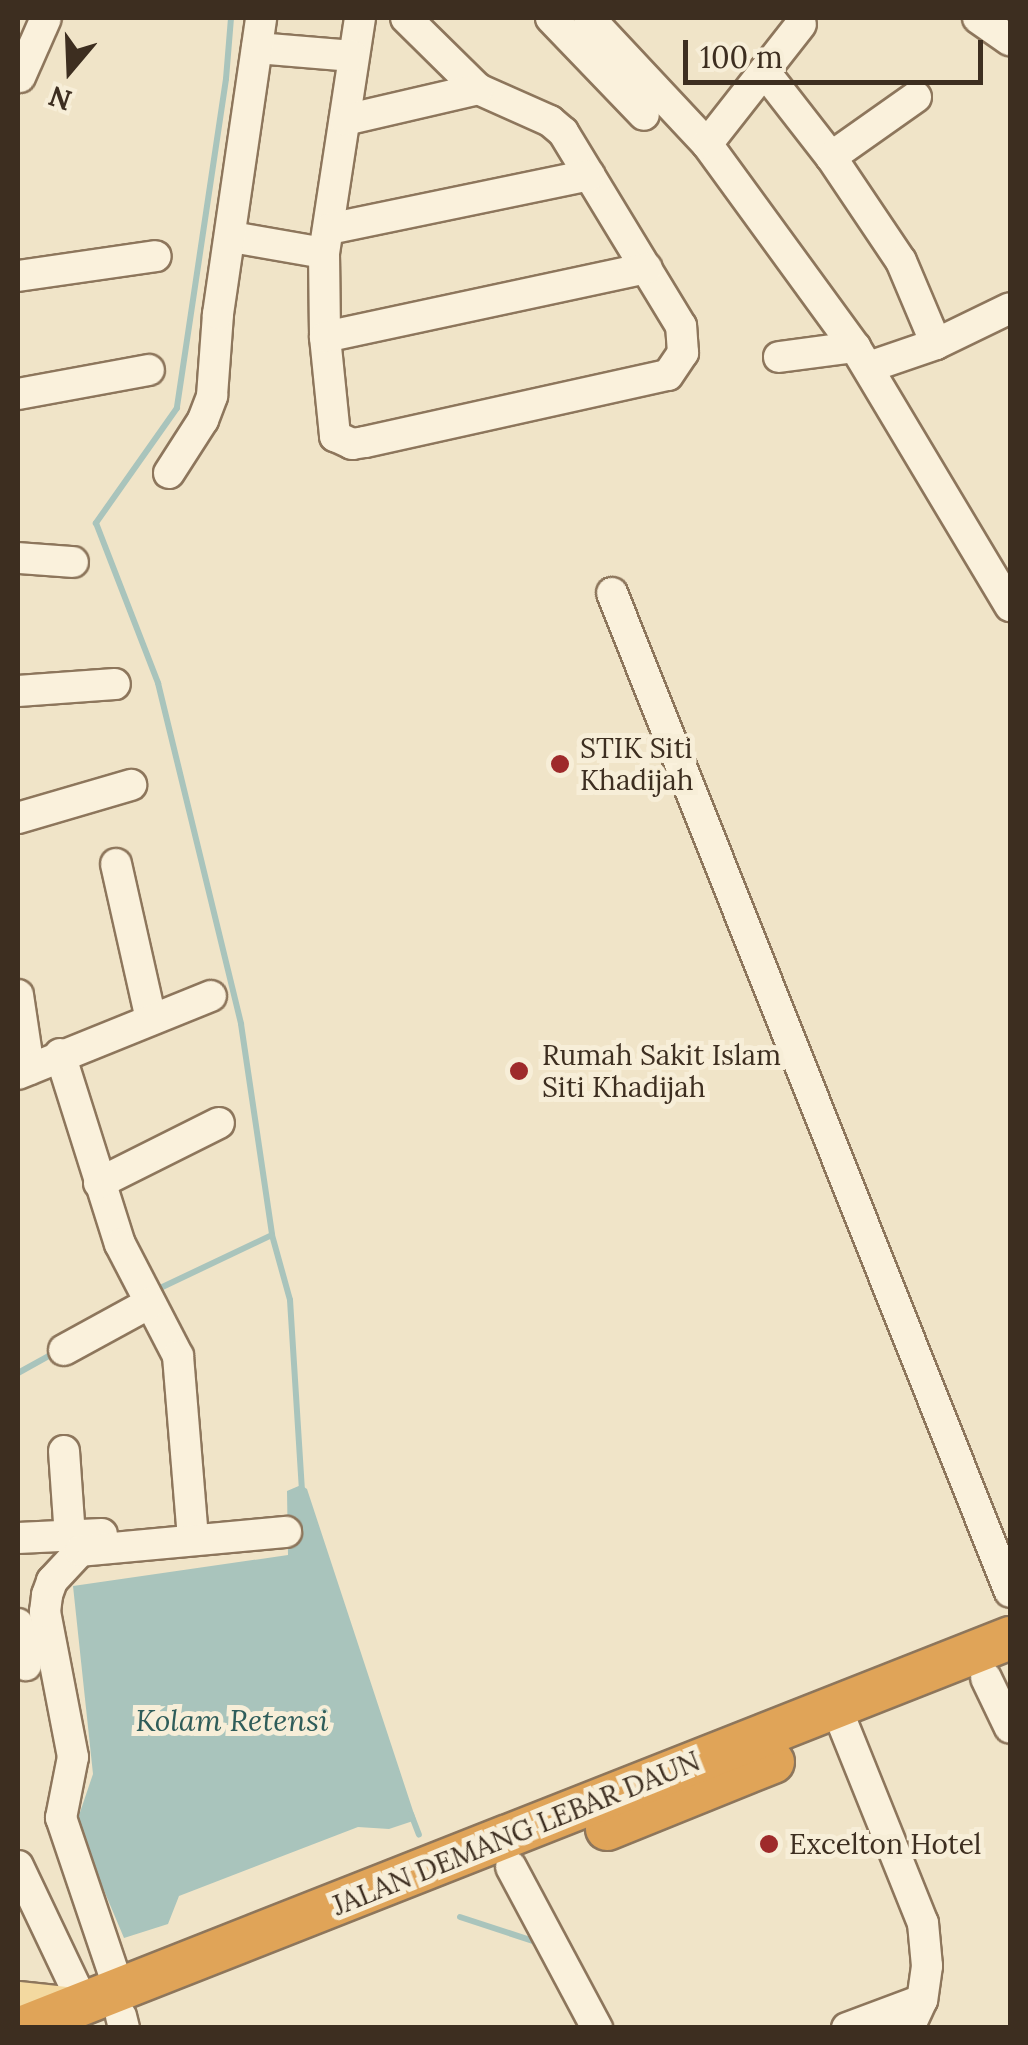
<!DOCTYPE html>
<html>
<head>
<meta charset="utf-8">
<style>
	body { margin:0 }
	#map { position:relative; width:1028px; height:2045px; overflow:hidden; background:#f0e4c8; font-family:Lora,serif }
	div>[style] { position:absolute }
	.water>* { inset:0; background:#a9c4bc }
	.stream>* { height:6px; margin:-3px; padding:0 3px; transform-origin:3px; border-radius:3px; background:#a9c4bc }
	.roads { filter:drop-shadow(2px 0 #8d765c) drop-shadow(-2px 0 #8d765c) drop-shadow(0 2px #8d765c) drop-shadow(0 -2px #8d765c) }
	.minor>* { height:30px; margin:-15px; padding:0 15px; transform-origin:15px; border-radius:15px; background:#faf1dc }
	.major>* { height:38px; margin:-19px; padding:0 19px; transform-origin:19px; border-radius:19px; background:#f3d9a0 }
	.highway>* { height:42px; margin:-21px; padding:0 21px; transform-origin:21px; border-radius:21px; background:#e0a458 }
	.dots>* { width:28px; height:28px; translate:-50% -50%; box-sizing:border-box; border:5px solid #f7eed8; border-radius:50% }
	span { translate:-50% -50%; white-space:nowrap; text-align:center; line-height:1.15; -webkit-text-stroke:10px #f7eed8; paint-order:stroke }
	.poi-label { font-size:28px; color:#3d2e20 }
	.left { translate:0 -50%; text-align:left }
	.street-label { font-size:28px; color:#3d2e20 }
	.water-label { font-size:30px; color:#2f5d5a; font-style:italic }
	.frame { position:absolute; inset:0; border:20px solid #3d2e20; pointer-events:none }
	.north { position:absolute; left:20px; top:20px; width:100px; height:100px; -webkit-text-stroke:8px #f7eed8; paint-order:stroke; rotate:199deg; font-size:28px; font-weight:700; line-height:40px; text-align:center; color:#3d2e20 }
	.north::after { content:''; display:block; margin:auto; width:35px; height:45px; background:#3d2e20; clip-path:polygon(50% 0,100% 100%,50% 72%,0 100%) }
	.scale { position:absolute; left:683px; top:40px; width:300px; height:45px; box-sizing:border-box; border:5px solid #3d2e20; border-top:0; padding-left:12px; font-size:30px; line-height:35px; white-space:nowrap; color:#3d2e20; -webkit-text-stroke:8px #f7eed8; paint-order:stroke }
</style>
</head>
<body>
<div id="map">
	<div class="water">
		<i style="clip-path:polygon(301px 1485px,307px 1489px,416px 1820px,389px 1829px,358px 1827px,179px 1896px,168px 1924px,124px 1938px,76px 1824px,93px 1774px,73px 1586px,288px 1555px,287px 1491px)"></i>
	</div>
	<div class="stream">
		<i style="left:231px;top:18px;width:61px;rotate:94.7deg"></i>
		<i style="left:226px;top:79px;width:333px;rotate:98.5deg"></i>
		<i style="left:177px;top:408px;width:141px;rotate:125.2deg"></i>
		<i style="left:96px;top:523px;width:172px;rotate:68.8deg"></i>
		<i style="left:158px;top:683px;width:351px;rotate:76.3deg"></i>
		<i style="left:241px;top:1024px;width:213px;rotate:81.6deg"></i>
		<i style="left:272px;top:1235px;width:67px;rotate:74.5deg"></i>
		<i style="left:290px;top:1300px;width:190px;rotate:86.4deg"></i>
		<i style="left:156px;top:1290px;width:128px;rotate:-25.4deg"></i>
		<i style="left:18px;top:1373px;width:43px;rotate:-28.9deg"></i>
		<i style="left:411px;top:1814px;width:22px;rotate:69deg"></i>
		<i style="left:460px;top:1917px;width:83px;rotate:18.2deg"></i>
	</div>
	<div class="roads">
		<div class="minor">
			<i style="left:360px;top:18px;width:238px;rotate:98.7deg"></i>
			<i style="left:324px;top:253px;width:84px;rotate:89.3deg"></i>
			<i style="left:325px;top:337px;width:100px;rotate:84.2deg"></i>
			<i style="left:335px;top:436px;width:19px;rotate:25deg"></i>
			<i style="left:352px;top:444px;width:13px;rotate:-9deg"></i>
			<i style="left:365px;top:442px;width:310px;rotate:-12.5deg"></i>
			<i style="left:668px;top:375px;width:27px;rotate:-56deg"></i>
			<i style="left:683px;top:353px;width:27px;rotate:-94deg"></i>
			<i style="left:681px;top:326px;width:227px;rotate:-121.3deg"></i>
			<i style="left:563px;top:132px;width:17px;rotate:-140deg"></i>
			<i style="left:550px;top:121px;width:79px;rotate:-156deg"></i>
			<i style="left:478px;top:89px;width:101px;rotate:-135.4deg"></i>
			<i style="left:551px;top:18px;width:134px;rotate:46.2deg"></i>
			<i style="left:589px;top:18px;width:173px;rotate:46.9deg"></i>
			<i style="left:707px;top:144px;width:251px;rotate:53.9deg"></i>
			<i style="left:855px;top:347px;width:302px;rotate:59.1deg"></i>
			<i style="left:978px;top:18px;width:39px;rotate:35deg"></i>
			<i style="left:257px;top:48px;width:96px;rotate:4.8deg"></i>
			<i style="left:764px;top:71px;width:109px;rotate:52.1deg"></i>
			<i style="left:831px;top:157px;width:125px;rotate:56.1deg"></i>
			<i style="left:901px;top:261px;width:90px;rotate:67.1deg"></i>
			<i style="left:20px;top:77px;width:64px;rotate:-66.2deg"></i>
			<i style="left:345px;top:120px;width:137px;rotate:-13.1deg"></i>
			<i style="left:707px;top:144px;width:152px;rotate:-51.9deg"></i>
			<i style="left:831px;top:157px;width:104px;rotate:-35.2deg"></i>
			<i style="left:329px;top:229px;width:266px;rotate:-11.7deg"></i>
			<i style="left:232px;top:237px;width:93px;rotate:9.9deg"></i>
			<i style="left:18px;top:276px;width:139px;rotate:-8.2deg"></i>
			<i style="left:325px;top:337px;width:329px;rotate:-12.1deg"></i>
			<i style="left:779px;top:357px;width:77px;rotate:-7.5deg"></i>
			<i style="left:869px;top:367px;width:71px;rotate:-18.9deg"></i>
			<i style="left:936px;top:344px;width:82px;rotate:-25.9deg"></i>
			<i style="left:18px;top:394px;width:133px;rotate:-10.4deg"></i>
			<i style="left:169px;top:473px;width:63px;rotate:-57.3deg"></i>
			<i style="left:203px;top:420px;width:26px;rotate:-69deg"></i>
			<i style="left:212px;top:396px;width:82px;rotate:-85.8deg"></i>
			<i style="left:218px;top:314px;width:299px;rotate:-81.7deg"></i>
			<i style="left:18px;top:558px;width:55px;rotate:4.2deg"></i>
			<i style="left:612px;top:593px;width:1075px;rotate:68.28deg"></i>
			<i style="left:18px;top:691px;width:97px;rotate:-4.1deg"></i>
			<i style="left:18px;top:818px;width:118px;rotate:-16.3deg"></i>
			<i style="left:116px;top:864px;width:159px;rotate:77.3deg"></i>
			<i style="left:18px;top:995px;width:75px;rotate:81.5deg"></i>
			<i style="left:60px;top:1054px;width:199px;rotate:72.5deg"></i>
			<i style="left:120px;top:1244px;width:126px;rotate:62.6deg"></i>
			<i style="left:178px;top:1356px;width:171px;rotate:85.3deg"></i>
			<i style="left:18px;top:1074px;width:208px;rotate:-22deg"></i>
			<i style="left:99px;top:1183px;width:134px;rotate:-26.6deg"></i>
			<i style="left:64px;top:1350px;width:98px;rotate:-28.7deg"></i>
			<i style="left:64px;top:1451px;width:85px;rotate:86deg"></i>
			<i style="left:18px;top:1538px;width:84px;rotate:-2.7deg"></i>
			<i style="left:18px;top:1624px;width:42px;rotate:79deg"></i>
			<i style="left:986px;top:1678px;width:55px;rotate:64.4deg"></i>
			<i style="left:836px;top:1707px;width:233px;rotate:68.1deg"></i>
			<i style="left:923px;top:1923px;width:43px;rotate:84.7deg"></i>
			<i style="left:927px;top:1966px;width:34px;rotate:98deg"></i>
			<i style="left:922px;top:2000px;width:31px;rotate:115deg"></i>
			<i style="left:18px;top:1866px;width:152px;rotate:64.6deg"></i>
			<i style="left:511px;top:1867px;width:183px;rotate:61.9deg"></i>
			<i style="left:119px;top:1989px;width:181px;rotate:-108.7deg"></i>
			<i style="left:61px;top:1818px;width:62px;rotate:-78.9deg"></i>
			<i style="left:73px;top:1757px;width:148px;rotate:-100.9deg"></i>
			<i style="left:45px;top:1612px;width:17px;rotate:-83deg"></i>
			<i style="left:47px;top:1595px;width:15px;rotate:-70deg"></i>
			<i style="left:52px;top:1581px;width:41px;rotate:-47deg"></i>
			<i style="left:80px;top:1551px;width:207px;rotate:-5.3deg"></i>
			<i style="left:121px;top:2016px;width:12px;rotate:76deg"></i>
			<i style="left:847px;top:2028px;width:80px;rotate:-20.5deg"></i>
		</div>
		<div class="major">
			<i style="left:18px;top:2001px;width:57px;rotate:6deg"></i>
		</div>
		<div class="highway">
			<i style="left:607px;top:1829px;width:179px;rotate:-22deg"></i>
			<i style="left:21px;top:2028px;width:1063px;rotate:-21.52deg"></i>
		</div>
	</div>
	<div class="dots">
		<i style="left:560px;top:764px;background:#9e2a2b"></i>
		<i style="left:519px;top:1071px;background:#9e2a2b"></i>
		<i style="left:769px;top:1844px;background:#9e2a2b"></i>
	</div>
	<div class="poi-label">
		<span class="left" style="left:580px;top:764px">STIK Siti<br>Khadijah</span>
		<span class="left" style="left:542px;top:1071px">Rumah Sakit Islam<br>Siti Khadijah</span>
		<span class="left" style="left:789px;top:1844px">Excelton Hotel</span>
	</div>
	<div class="street-label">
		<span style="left:516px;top:1833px;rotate:-22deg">JALAN DEMANG LEBAR DAUN</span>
	</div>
	<div class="water-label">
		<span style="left:232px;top:1720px">Kolam Retensi</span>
	</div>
	<div class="frame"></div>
	<div class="north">N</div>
	<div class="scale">100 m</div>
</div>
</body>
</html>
